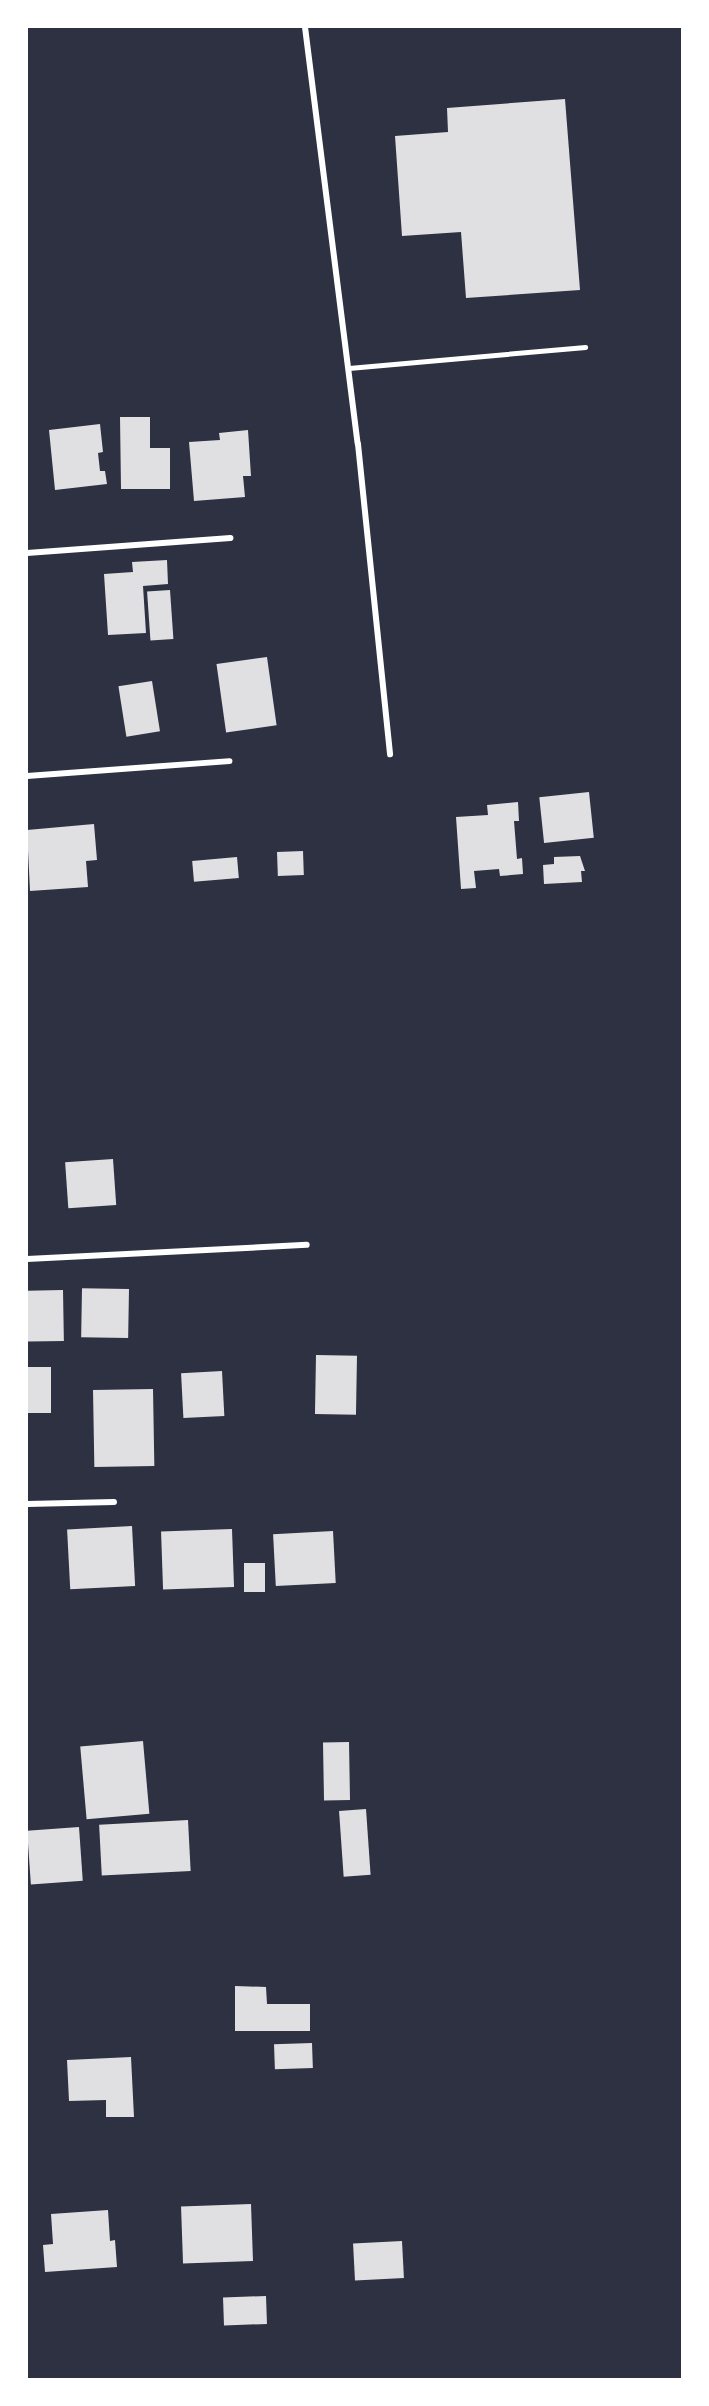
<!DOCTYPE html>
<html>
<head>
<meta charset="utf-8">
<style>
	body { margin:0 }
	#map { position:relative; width:709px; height:2406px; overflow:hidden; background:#2d3142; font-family:Lato,sans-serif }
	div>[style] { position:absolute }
	.building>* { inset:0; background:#e0e0e3; transform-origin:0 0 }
	.service>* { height:4.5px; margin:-2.25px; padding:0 2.25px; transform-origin:2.25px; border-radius:2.25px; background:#fff }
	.minor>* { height:6px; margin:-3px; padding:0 3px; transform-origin:3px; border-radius:3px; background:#fff }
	span { translate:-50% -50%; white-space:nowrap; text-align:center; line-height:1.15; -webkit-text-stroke:6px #fff; paint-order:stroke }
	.frame { position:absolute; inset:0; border:28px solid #fff; pointer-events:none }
</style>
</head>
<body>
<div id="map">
	<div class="building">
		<i style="clip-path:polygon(565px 99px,580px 290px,466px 298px,461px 232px,402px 236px,395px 136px,448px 132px,447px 108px)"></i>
		<i style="clip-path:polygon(120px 417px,150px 417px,150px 448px,170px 448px,170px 489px,121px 489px)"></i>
		<i style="clip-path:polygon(100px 424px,103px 452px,98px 453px,100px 471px,105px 471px,107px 484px,55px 490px,49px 430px)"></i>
		<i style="clip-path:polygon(248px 430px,251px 476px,243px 476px,245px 497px,194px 501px,189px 442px,220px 440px,219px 433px)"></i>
		<i style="clip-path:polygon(167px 560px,168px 584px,143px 586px,146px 633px,108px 635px,104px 574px,133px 572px,132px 562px)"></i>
		<i style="left:170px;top:590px;width:49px;height:23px;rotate:86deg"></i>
		<i style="left:267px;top:657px;width:69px;height:51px;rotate:82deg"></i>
		<i style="left:152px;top:681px;width:51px;height:34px;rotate:81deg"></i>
		<i style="left:589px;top:792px;width:46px;height:50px;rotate:84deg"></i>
		<i style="clip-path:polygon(518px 802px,519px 821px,514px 821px,517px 859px,522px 858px,523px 874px,500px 876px,499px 869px,474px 871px,476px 888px,461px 889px,456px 817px,488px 815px,487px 805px)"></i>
		<i style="clip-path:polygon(94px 824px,97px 860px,86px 861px,88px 887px,30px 891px,27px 830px)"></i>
		<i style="left:303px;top:851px;width:24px;height:26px;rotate:88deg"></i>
		<i style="clip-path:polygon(580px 856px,585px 871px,581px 871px,582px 882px,544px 884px,543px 865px,554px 864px,554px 857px)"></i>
		<i style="left:237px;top:857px;width:21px;height:45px;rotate:85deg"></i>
		<i style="left:113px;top:1159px;width:46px;height:48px;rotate:86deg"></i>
		<i style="left:129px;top:1289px;width:49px;height:47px;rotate:91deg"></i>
		<i style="left:63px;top:1290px;width:51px;height:36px;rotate:89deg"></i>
		<i style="left:316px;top:1355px;width:41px;height:59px;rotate:1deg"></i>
		<i style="left:27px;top:1367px;width:24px;height:46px"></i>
		<i style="left:222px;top:1371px;width:45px;height:41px;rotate:87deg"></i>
		<i style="left:153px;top:1389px;width:77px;height:60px;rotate:89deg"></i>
		<i style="left:132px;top:1526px;width:60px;height:65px;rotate:87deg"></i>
		<i style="left:232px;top:1529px;width:58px;height:71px;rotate:88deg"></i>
		<i style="left:333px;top:1531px;width:52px;height:60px;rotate:87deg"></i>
		<i style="left:244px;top:1563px;width:21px;height:29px"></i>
		<i style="left:143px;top:1741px;width:73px;height:63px;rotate:85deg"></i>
		<i style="left:349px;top:1742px;width:58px;height:26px;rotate:89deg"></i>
		<i style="left:366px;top:1809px;width:66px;height:27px;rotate:86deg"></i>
		<i style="left:188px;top:1820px;width:51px;height:89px;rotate:87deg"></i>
		<i style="left:79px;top:1827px;width:54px;height:52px;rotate:86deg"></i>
		<i style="clip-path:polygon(235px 1986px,266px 1987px,267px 2004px,310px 2004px,310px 2031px,235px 2031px)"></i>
		<i style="left:312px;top:2043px;width:25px;height:38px;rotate:88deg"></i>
		<i style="clip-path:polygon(131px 2057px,134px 2117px,106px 2117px,106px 2100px,69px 2101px,67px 2060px)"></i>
		<i style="left:251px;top:2204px;width:57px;height:70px;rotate:88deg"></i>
		<i style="clip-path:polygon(108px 2210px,110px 2241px,115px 2240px,117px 2267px,45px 2272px,43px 2245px,53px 2244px,51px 2214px)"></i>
		<i style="left:402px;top:2241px;width:37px;height:49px;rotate:87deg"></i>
		<i style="left:266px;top:2296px;width:28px;height:43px;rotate:88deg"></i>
	</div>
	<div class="service">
		<i style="left:349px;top:368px;width:237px;rotate:-5.1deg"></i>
	</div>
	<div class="minor">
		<i style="left:305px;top:27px;width:420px;rotate:82.8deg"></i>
		<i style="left:358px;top:444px;width:312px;rotate:84.1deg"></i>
		<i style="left:27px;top:553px;width:204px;rotate:-4.2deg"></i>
		<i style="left:27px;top:776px;width:203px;rotate:-4.2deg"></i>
		<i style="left:27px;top:1259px;width:280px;rotate:-2.9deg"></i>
		<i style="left:27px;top:1504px;width:87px;rotate:-1.3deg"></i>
	</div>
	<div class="frame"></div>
</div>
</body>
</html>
